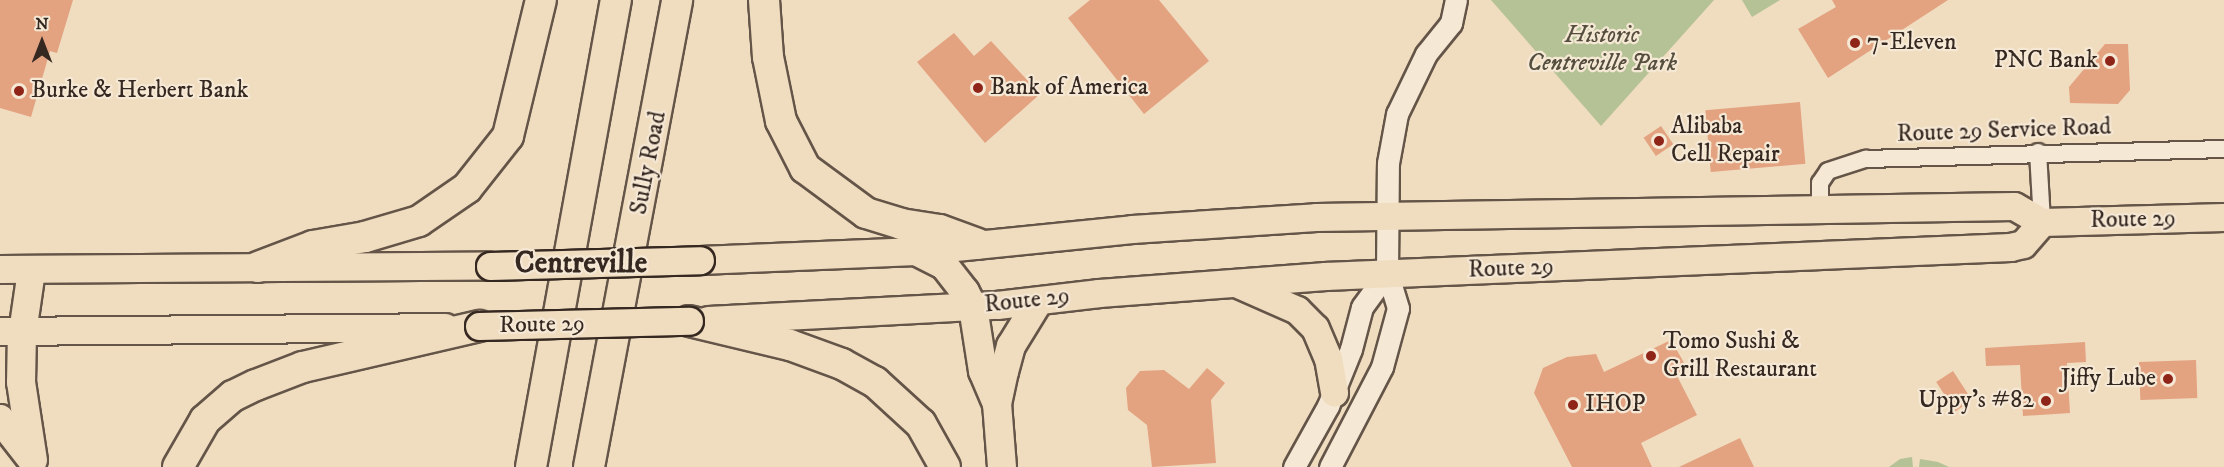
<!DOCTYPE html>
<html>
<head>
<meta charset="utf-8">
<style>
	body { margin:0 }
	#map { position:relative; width:2224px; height:467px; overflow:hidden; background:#f0dcbf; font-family:"IM FELL DW Pica",serif }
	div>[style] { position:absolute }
	.green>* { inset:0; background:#b4c296 }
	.building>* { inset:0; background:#e3a280; transform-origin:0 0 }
	.roads { filter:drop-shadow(2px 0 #645548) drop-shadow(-2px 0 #645548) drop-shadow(0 2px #645548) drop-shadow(0 -2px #645548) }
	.minor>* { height:16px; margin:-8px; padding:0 8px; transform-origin:8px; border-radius:8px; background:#f5e8d5 }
	.tertiary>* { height:21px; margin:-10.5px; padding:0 10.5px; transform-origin:10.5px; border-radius:10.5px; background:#f5e8d5 }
	.primary>* { height:27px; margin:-13.5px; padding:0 13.5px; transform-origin:13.5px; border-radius:13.5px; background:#f0dcbf }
	.trunk>* { height:28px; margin:-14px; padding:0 14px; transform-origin:14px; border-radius:14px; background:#f0dcbf }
	.motorway>* { height:30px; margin:-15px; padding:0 15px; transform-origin:15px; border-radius:15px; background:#f0dcbf }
	.bridges { filter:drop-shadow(2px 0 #352821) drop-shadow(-2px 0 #352821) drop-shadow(0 2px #352821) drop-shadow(0 -2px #352821) }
	.primary-bridge>* { height:27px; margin:-13.5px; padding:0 13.5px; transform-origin:13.5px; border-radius:13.5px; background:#f0dcbf }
	.dots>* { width:16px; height:16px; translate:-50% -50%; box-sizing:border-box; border:3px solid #f5e8d5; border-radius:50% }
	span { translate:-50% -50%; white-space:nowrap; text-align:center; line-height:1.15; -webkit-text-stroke:4.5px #f5e8d5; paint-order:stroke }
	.park-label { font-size:24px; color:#554e3e; font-style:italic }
	.poi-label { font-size:24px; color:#352821 }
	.left { translate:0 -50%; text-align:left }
	.right { translate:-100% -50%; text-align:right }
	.street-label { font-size:24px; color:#352821 }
	.district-label { font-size:30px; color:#352821; font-weight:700 }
	.north { position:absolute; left:12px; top:12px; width:60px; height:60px; -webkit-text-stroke:4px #f5e8d5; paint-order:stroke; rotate:0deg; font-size:16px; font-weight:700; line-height:24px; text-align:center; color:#352821 }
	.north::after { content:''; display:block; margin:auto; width:21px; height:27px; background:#352821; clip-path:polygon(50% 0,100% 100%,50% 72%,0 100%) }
</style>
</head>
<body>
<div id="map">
	<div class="green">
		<i style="clip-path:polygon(1491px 0,1714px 0,1601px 126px)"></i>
		<i style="clip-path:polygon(1742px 0,1780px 0,1752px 17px)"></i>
		<i style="clip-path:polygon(1912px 457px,1913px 467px,1889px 467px,1900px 459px)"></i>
		<i style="clip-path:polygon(1920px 459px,1938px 462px,1949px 467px,1919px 467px)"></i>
	</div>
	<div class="building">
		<i style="clip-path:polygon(0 0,73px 0,57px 53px,50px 51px,31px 117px,0 108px)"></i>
		<i style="clip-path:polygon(1090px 0,1159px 0,1209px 61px,1144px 114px,1068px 18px)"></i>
		<i style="clip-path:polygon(1832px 0,1948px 0,1828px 78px,1798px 29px,1836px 7px)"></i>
		<i style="clip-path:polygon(954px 33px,974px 56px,991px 41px,1040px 94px,985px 143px,917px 62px)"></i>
		<i style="clip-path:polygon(2105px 44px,2128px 44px,2130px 90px,2118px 104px,2070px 103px,2069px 87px)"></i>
		<i style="left:1800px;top:102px;width:62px;height:95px;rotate:85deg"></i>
		<i style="left:1661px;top:126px;width:22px;height:21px;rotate:56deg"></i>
		<i style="clip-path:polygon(1671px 340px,1687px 368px,1676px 374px,1697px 415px,1641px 443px,1652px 467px,1572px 467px,1534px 393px,1543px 368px,1567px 357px,1596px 354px,1604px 372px)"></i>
		<i style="clip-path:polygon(2085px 342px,2086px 362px,2067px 363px,2070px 413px,2023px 416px,2020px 365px,1986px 366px,1985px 348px)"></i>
		<i style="left:2196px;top:360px;width:38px;height:57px;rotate:88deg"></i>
		<i style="clip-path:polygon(1207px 368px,1225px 383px,1211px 400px,1216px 463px,1152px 467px,1147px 425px,1128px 410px,1126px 388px,1140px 371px,1164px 370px,1189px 389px)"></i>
		<i style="left:1953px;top:371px;width:35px;height:20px;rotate:57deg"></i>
		<i style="clip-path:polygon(1740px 438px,1754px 467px,1679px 467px)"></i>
	</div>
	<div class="roads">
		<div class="minor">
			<i style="left:2038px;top:152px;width:70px;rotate:86.7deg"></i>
			<i style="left:1820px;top:209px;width:26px;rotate:-90deg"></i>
			<i style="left:1820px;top:183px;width:14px;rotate:-56deg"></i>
			<i style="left:1828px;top:171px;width:40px;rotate:-18deg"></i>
			<i style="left:1866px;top:159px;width:358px;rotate:-1.6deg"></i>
		</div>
		<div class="tertiary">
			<i style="left:1294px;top:467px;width:70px;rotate:-60.9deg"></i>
			<i style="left:1328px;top:406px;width:61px;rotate:-68deg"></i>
			<i style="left:1351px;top:349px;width:43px;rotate:-75.3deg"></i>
			<i style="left:1362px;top:307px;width:42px;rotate:-53.7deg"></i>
			<i style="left:1330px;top:467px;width:113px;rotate:-62.5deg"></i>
			<i style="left:1382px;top:367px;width:61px;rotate:-74.8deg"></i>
			<i style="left:1398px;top:308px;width:37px;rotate:-107deg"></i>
			<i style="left:1387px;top:273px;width:110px;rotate:-89.5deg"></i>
			<i style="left:1388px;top:163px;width:50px;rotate:-79.6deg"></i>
			<i style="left:1397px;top:114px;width:67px;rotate:-64.2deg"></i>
			<i style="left:1426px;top:54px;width:40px;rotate:-51deg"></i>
			<i style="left:1451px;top:23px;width:24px;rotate:-78deg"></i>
		</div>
		<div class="primary">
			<i style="left:700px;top:260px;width:216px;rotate:-2.4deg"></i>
			<i style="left:916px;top:251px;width:217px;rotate:-5.8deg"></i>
			<i style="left:1132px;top:229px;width:184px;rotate:-3.7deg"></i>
			<i style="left:1316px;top:217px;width:698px;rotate:-0.9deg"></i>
			<i style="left:2014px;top:206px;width:32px;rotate:30deg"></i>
			<i style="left:2042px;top:222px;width:182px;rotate:-1.6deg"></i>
			<i style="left:0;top:269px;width:490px;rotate:-0.4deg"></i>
			<i style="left:1240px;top:285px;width:62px;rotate:23.7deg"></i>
			<i style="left:1297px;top:310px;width:25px;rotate:45deg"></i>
			<i style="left:1315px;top:328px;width:33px;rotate:67deg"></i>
			<i style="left:1328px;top:358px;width:35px;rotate:80deg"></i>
			<i style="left:708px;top:320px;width:289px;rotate:-3deg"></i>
			<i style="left:997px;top:305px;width:103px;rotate:-6.7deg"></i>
			<i style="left:1099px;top:293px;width:227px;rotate:-4.3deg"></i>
			<i style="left:1325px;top:276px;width:686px;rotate:-2.42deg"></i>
			<i style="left:2010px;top:247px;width:13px;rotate:-13deg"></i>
			<i style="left:2023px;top:244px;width:29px;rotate:-49deg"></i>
			<i style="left:0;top:331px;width:445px;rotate:-0.5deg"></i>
			<i style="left:22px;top:332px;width:63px;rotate:-81.7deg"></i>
		</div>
		<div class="trunk">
			<i style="left:916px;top:251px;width:31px;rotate:27deg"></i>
			<i style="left:944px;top:265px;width:34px;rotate:52deg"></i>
			<i style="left:965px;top:292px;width:17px;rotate:62deg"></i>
			<i style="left:973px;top:307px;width:65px;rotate:81.1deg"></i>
			<i style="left:983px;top:371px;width:36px;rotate:67deg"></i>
			<i style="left:22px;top:332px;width:50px;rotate:91.1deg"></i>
			<i style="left:21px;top:382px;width:79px;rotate:81.3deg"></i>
			<i style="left:0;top:419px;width:52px;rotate:52deg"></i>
			<i style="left:1002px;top:467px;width:63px;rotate:-94.5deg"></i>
			<i style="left:997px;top:404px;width:33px;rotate:-78deg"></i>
			<i style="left:1004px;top:372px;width:27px;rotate:-75deg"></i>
			<i style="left:1011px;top:346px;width:52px;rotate:-58.5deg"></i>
		</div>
		<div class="motorway">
			<i style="left:764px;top:0;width:57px;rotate:86deg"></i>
			<i style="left:768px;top:57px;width:65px;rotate:78.5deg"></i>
			<i style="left:781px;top:121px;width:53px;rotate:62.9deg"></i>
			<i style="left:805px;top:168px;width:76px;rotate:36.4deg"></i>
			<i style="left:866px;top:213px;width:37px;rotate:17deg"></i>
			<i style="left:901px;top:224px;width:39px;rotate:9deg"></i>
			<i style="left:940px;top:230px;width:40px;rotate:20.2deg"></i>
			<i style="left:258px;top:267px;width:59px;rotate:-20.9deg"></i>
			<i style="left:313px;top:246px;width:53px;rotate:-9.8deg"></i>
			<i style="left:365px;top:237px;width:56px;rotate:-16.5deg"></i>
			<i style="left:419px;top:221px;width:58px;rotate:-34.5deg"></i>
			<i style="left:467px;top:188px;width:66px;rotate:-51.7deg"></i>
			<i style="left:508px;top:136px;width:140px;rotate:-76.4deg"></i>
			<i style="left:689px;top:321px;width:104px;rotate:13.4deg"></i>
			<i style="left:790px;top:345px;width:55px;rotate:20.1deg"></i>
			<i style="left:842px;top:364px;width:38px;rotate:29deg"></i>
			<i style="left:875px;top:382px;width:62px;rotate:42.4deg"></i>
			<i style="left:921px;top:424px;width:49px;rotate:60.8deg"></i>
			<i style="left:178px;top:467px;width:54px;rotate:-60.1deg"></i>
			<i style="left:205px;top:420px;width:37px;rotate:-41deg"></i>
			<i style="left:233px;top:396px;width:25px;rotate:-26deg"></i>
			<i style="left:256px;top:385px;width:50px;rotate:-21deg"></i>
			<i style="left:303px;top:367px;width:181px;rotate:-13.1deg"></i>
			<i style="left:531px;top:467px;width:475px;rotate:-79.7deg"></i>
			<i style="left:589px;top:467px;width:475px;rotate:-79.3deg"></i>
		</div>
	</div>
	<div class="bridges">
		<div class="primary-bridge">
			<i style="left:490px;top:266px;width:210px;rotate:-1.6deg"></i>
			<i style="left:479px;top:326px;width:210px;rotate:-1.4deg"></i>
		</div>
	</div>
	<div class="dots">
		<i style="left:1855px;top:43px;background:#8f2418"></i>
		<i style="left:2110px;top:61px;background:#8f2418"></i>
		<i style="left:978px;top:88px;background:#8f2418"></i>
		<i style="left:19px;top:91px;background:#8f2418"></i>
		<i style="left:1659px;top:141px;background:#8f2418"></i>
		<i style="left:1651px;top:356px;background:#8f2418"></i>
		<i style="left:2168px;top:379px;background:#8f2418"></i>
		<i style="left:2046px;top:401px;background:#8f2418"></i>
		<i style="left:1573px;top:405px;background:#8f2418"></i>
	</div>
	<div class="park-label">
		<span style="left:1602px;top:50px">Historic<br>Centreville Park</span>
	</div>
	<div class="poi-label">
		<span class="left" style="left:1867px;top:43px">7-Eleven</span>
		<span class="right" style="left:2098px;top:61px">PNC Bank</span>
		<span class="left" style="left:990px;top:88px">Bank of America</span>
		<span class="left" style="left:31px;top:91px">Burke &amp; Herbert Bank</span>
		<span class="left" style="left:1671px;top:141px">Alibaba<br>Cell Repair</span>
		<span class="left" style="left:1663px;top:356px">Tomo Sushi &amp;<br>Grill Restaurant</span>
		<span class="right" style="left:2156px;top:379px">Jiffy Lube</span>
		<span class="right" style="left:2034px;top:401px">Uppy's #82</span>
		<span class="left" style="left:1585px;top:405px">IHOP</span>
	</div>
	<div class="street-label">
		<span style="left:2004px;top:131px;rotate:-2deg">Route 29 Service Road</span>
		<span style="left:649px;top:163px;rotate:-79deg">Sully Road</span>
		<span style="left:2133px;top:220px;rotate:-1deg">Route 29</span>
		<span style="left:1511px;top:269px;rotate:-2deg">Route 29</span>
		<span style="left:1027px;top:301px;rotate:-6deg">Route 29</span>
		<span style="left:542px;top:325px;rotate:-1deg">Route 29</span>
	</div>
	<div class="district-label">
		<span style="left:581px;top:264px">Centreville</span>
	</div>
	<div class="north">N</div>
</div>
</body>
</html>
